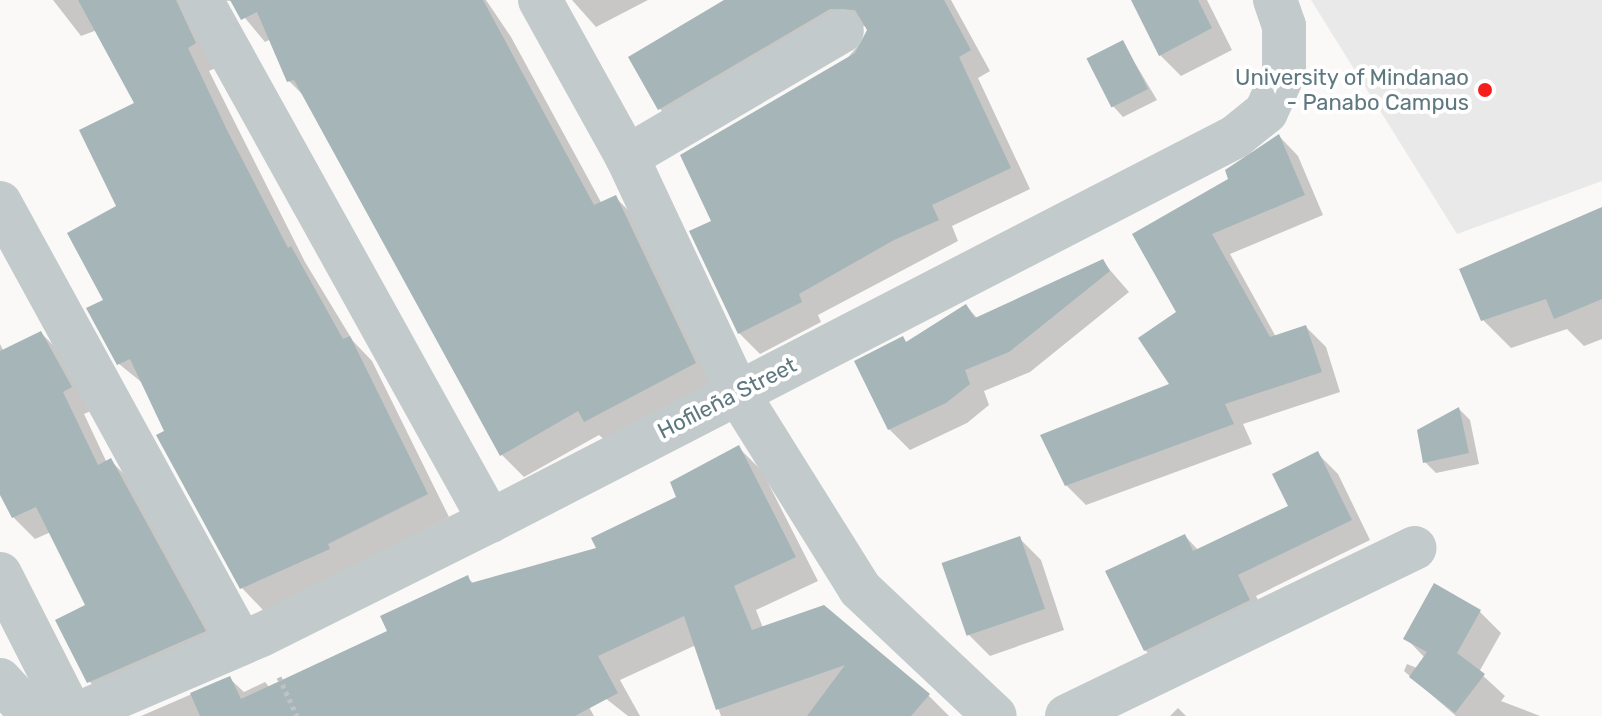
<!DOCTYPE html>
<html>
<head>
<meta charset="utf-8">
<style>
	body { margin:0 }
	#map { position:relative; width:1602px; height:716px; overflow:hidden; background:#faf9f7; font-family:Rubik,sans-serif }
	div>[style] { position:absolute }
	.built>* { inset:0; background:#e8e9e8 }
	.shadow>* { inset:0; background:#0003 }
	.building>* { inset:0; background:#a6b5b8; transform-origin:0 0 }
	.path>* { height:5px; margin-top:-2.5px; transform-origin:0; background:repeating-linear-gradient(90deg,#bdc2c4 0 4px,transparent 0 8px) }
	.street>* { height:44px; margin:-22px; padding:0 22px; transform-origin:22px; border-radius:22px; background:#c2cacc }
	.dots>* { width:22px; height:22px; translate:-50% -50%; box-sizing:border-box; border:4px solid #fff; border-radius:50% }
	span { translate:-50% -50%; white-space:nowrap; text-align:center; line-height:1.15; -webkit-text-stroke:8px #fff; paint-order:stroke }
	.poi-label { font-size:22px; color:#5e787f }
	.right { translate:-100% -50%; text-align:right }
	.street-label { font-size:22px; color:#5e787f }
</style>
</head>
<body>
<div id="map">
	<div class="built">
		<i style="clip-path:polygon(1311px 0,1602px 0,1602px 181px,1457px 234px)"></i>
	</div>
	<div class="shadow">
		<i style="clip-path:polygon(53px 0,212px 0,218px 67px,209px 71px,305px 262px,353px 341px,372px 361px,449px 517px,264px 611px,242px 588px,145px 385px,119px 364px,106px 301px,137px 104px,97px 30px,81px 36px)"></i>
		<i style="clip-path:polygon(217px 0,486px 0,511px 37px,602px 204px,615px 197px,638px 220px,717px 386px,608px 443px,599px 435px,524px 477px,502px 455px,306px 98px,289px 81px,271px 39px,265px 42px,231px 1px)"></i>
		<i style="clip-path:polygon(572px 0,648px 0,596px 27px)"></i>
		<i style="clip-path:polygon(728px 0,951px 0,990px 71px,978px 78px,1030px 189px,952px 226px,958px 241px,818px 315px,821px 322px,760px 354px,739px 333px,713px 222px,869px 32px,865px 26px,850px 29px,680px 129px,660px 109px)"></i>
		<i style="clip-path:polygon(1133px 0,1207px 0,1232px 50px,1181px 76px,1160px 55px)"></i>
		<i style="clip-path:polygon(1123px 43px,1157px 100px,1123px 117px,1113px 106px)"></i>
		<i style="clip-path:polygon(1279px 136px,1298px 156px,1323px 215px,1230px 254px,1276px 337px,1306px 327px,1326px 347px,1340px 392px,1243px 424px,1252px 444px,1086px 505px,1066px 485px,1172px 385px,1179px 312px,1230px 179px)"></i>
		<i style="clip-path:polygon(1602px 209px,1602px 339px,1584px 346px,1567px 329px,1511px 348px,1482px 319px)"></i>
		<i style="clip-path:polygon(1103px 262px,1129px 292px,1030px 372px,984px 391px,989px 405px,967px 423px,910px 450px,889px 429px,903px 339px,907px 343px,966px 306px,978px 319px)"></i>
		<i style="clip-path:polygon(41px 333px,63px 355px,93px 410px,84px 414px,107px 463px,111px 461px,133px 483px,227px 654px,111px 704px,89px 681px,88px 605px,51px 532px,35px 539px,13px 517px,0 490px,0 344px,4px 352px)"></i>
		<i style="clip-path:polygon(1459px 409px,1470px 420px,1479px 464px,1436px 473px,1425px 462px)"></i>
		<i style="clip-path:polygon(739px 448px,762px 471px,818px 581px,756px 610px,763px 628px,928px 695px,949px 716px,721px 716px,696px 645px,620px 680px,640px 716px,628px 716px,567px 668px,594px 716px,141px 716px,229px 678px,244px 692px,265px 682px,270px 688px,390px 632px,468px 578px,474px 584px,599px 549px,678px 498px)"></i>
		<i style="clip-path:polygon(1318px 454px,1338px 474px,1370px 540px,1256px 596px,1268px 620px,1165px 670px,1145px 650px,1185px 536px,1199px 551px,1290px 507px)"></i>
		<i style="clip-path:polygon(1020px 539px,1041px 560px,1064px 630px,990px 656px,969px 635px)"></i>
		<i style="clip-path:polygon(1434px 586px,1480px 612px,1501px 633px,1479px 672px,1505px 696px,1501px 701px,1540px 716px,1456px 716px,1404px 671px,1407px 664px,1417px 668px,1425px 658px,1406px 638px)"></i>
		<i style="clip-path:polygon(1178px 708px,1186px 716px,1170px 716px)"></i>
	</div>
	<div class="building">
		<i style="clip-path:polygon(78px 0,176px 0,196px 43px,188px 48px,227px 130px,288px 248px,291px 246px,343px 339px,350px 336px,428px 494px,328px 544px,330px 549px,240px 589px,156px 435px,164px 431px,130px 359px,117px 365px,86px 308px,103px 300px,67px 233px,116px 206px,79px 130px,134px 103px)"></i>
		<i style="clip-path:polygon(230px 0,483px 0,594px 205px,616px 195px,696px 363px,584px 422px,578px 411px,500px 456px,294px 80px,287px 82px,257px 12px,241px 20px)"></i>
		<i style="clip-path:polygon(724px 0,944px 0,971px 50px,959px 57px,1011px 168px,932px 205px,939px 220px,894px 240px,799px 294px,802px 302px,738px 334px,689px 231px,711px 221px,680px 155px,855px 53px,867px 30px,855px 10px,830px 9px,658px 110px,628px 57px)"></i>
		<i style="clip-path:polygon(1131px 0,1198px 0,1212px 28px,1159px 56px)"></i>
		<i style="left:1123px;top:40px;width:55px;height:41px;rotate:63deg"></i>
		<i style="clip-path:polygon(1279px 134px,1305px 195px,1212px 234px,1270px 337px,1306px 325px,1322px 372px,1225px 404px,1234px 424px,1065px 486px,1040px 435px,1169px 384px,1138px 338px,1176px 312px,1132px 234px,1228px 179px,1225px 170px)"></i>
		<i style="clip-path:polygon(1602px 207px,1602px 299px,1554px 319px,1546px 299px,1481px 321px,1459px 269px)"></i>
		<i style="clip-path:polygon(1103px 259px,1110px 271px,1009px 352px,965px 370px,970px 384px,946px 403px,888px 430px,854px 361px,903px 336px,906px 342px,966px 304px,975px 318px)"></i>
		<i style="clip-path:polygon(41px 331px,72px 387px,63px 392px,98px 465px,111px 458px,206px 631px,87px 683px,55px 620px,85px 605px,36px 507px,12px 518px,0 495px,0 351px)"></i>
		<i style="clip-path:polygon(1459px 407px,1469px 453px,1423px 463px,1417px 430px)"></i>
		<i style="clip-path:polygon(739px 445px,796px 557px,734px 586px,752px 630px,824px 605px,930px 694px,911px 716px,807px 716px,845px 665px,716px 710px,684px 616px,598px 656px,618px 693px,575px 716px,200px 716px,190px 693px,230px 676px,241px 699px,387px 631px,380px 616px,468px 575px,471px 583px,596px 548px,591px 538px,676px 497px,670px 482px)"></i>
		<i style="clip-path:polygon(1318px 451px,1352px 520px,1238px 575px,1250px 600px,1144px 651px,1105px 571px,1185px 534px,1193px 551px,1288px 506px,1272px 474px)"></i>
		<i style="left:1020px;top:536px;width:77px;height:83px;rotate:71deg"></i>
		<i style="clip-path:polygon(1434px 583px,1481px 610px,1457px 653px,1485px 674px,1455px 713px,1409px 677px,1427px 652px,1403px 639px)"></i>
	</div>
	<div class="path">
		<i style="left:279px;top:677px;width:43px;rotate:65.2deg"></i>
	</div>
	<div class="street">
		<i style="left:201px;top:0;width:596px;rotate:60.98deg"></i>
		<i style="left:540px;top:0;width:179px;rotate:61deg"></i>
		<i style="left:627px;top:157px;width:259px;rotate:64.9deg"></i>
		<i style="left:737px;top:392px;width:232px;rotate:58deg"></i>
		<i style="left:860px;top:589px;width:185px;rotate:43.3deg"></i>
		<i style="left:627px;top:157px;width:249px;rotate:-30.4deg"></i>
		<i style="left:0;top:203px;width:502px;rotate:61.29deg"></i>
		<i style="left:0;top:574px;width:159px;rotate:63.1deg"></i>
		<i style="left:0;top:680px;width:49px;rotate:47.5deg"></i>
		<i style="left:73px;top:716px;width:205px;rotate:-23.3deg"></i>
		<i style="left:261px;top:635px;width:256px;rotate:-26.5deg"></i>
		<i style="left:490px;top:521px;width:838px;rotate:-27.27deg"></i>
		<i style="left:1235px;top:137px;width:40px;rotate:-39deg"></i>
		<i style="left:1266px;top:112px;width:44px;rotate:-65.8deg"></i>
		<i style="left:1284px;top:72px;width:46px;rotate:-90deg"></i>
		<i style="left:1284px;top:26px;width:28px;rotate:-109deg"></i>
		<i style="left:1067px;top:716px;width:386px;rotate:-25.8deg"></i>
	</div>
	<div class="dots">
		<i style="left:1485px;top:90px;background:#f51e1c"></i>
	</div>
	<div class="poi-label">
		<span class="right" style="left:1469px;top:90px">University of Mindanao<br>- Panabo Campus</span>
	</div>
	<div class="street-label">
		<span style="left:727px;top:398px;rotate:-27deg">Hofileña Street</span>
	</div>
</div>
</body>
</html>
